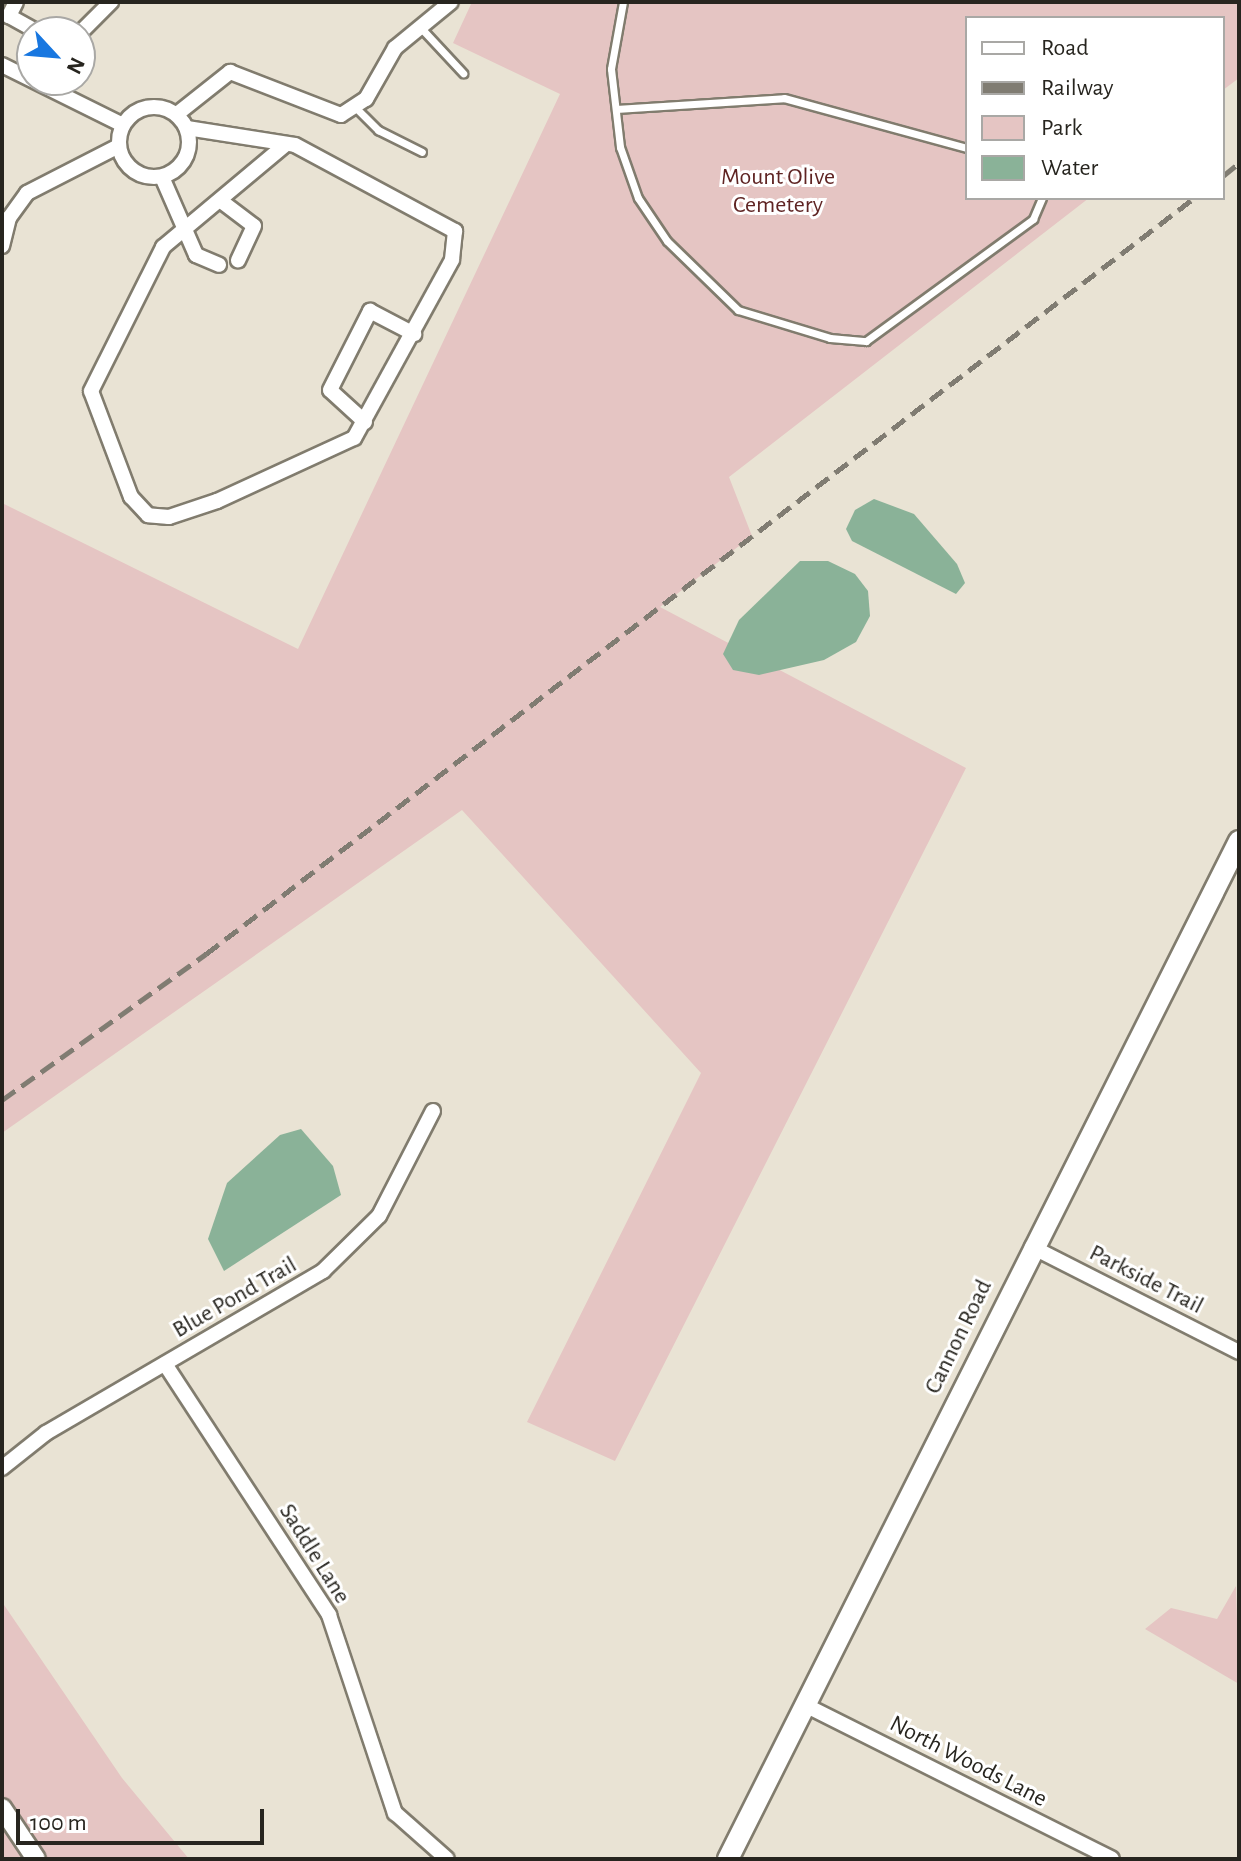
<!DOCTYPE html>
<html>
<head>
<meta charset="utf-8">
<style>
	body { margin:0 }
	#map { position:relative; width:1241px; height:1861px; overflow:hidden; background:#e9e3d4; font-family:"Alegreya Sans",sans-serif }
	div>[style] { position:absolute }
	.green>* { inset:0; background:#e5c5c3 }
	.water>* { inset:0; background:#8ab298 }
	.roads { filter:drop-shadow(2px 0 #817c6e) drop-shadow(-2px 0 #817c6e) drop-shadow(0 2px #817c6e) drop-shadow(0 -2px #817c6e) }
	.service>* { height:7px; margin:-3.5px; padding:0 3.5px; transform-origin:3.5px; border-radius:3.5px; background:#fff }
	.minor>* { height:14px; margin:-7px; padding:0 7px; transform-origin:7px; border-radius:7px; background:#fff }
	.minor>.ring { margin:-7px; padding:0; box-sizing:content-box; background:none; border:14px solid #fff; border-radius:50% }
	.tertiary>* { height:18px; margin:-9px; padding:0 9px; transform-origin:9px; border-radius:9px; background:#fff }
	.secondary>* { height:20px; margin:-10px; padding:0 10px; transform-origin:10px; border-radius:10px; background:#fff }
	.rail>* { height:5px; margin-top:-2.5px; transform-origin:0; background:repeating-linear-gradient(90deg,#807c72 0 16px,transparent 0 24px) }
	span { translate:-50% -50%; white-space:nowrap; text-align:center; line-height:1.15; -webkit-text-stroke:6px #fff; paint-order:stroke }
	.park-label { font-size:24px; color:#5f2423 }
	.street-label { font-size:24px; color:#27251f }
	.frame { position:absolute; inset:0; border:4px solid #27251f; pointer-events:none }
	.legend { position:absolute; left:965px; top:16px; width:260px; height:184px; box-sizing:border-box; background:#fff; border:2px solid #a9a8a5; margin:0; padding:10px 14px; list-style:none; font-size:24px; color:#27251f }
	.legend li { display:flex; align-items:center; gap:16px; height:40px }
	.legend b { width:40px; border:2px solid #a9a8a5 }
	.north { position:absolute; left:16px; top:16px; width:80px; height:80px; box-sizing:border-box; background:#fff; border:2px solid #a9a8a5; border-radius:50%; rotate:116deg; font-size:22px; font-weight:700; line-height:32px; text-align:center; color:#27251f }
	.north::after { content:''; display:block; margin:auto; width:28px; height:36px; background:#1877e0; clip-path:polygon(50% 0,100% 100%,50% 72%,0 100%) }
	.scale { position:absolute; left:16px; top:1809px; width:248px; height:36px; box-sizing:border-box; border:4px solid #27251f; border-top:0; padding-left:10px; font-size:24px; line-height:28px; white-space:nowrap; color:#27251f; -webkit-text-stroke:6px #fff; paint-order:stroke }
</style>
</head>
<body>
<div id="map">
	<div class="green">
		<i style="clip-path:polygon(472px 2px,1239px 2px,1239px 78px,1223px 90px,1223px 18px,967px 18px,967px 198px,1089px 198px,729px 477px,752px 536px,660px 607px,966px 768px,615px 1461px,527px 1422px,701px 1073px,462px 810px,2px 1133px,2px 503px,298px 649px,560px 94px,453px 43px)"></i>
		<i style="clip-path:polygon(1236px 1586px,1239px 1684px,1145px 1629px,1171px 1608px,1217px 1619px)"></i>
		<i style="clip-path:polygon(2px 1602px,122px 1778px,189px 1859px,2px 1859px)"></i>
	</div>
	<div class="water">
		<i style="clip-path:polygon(874px 499px,914px 514px,957px 564px,965px 583px,956px 594px,852px 541px,846px 529px,855px 510px)"></i>
		<i style="clip-path:polygon(800px 561px,828px 561px,855px 574px,868px 591px,870px 616px,856px 642px,824px 660px,759px 675px,733px 670px,723px 654px,739px 620px)"></i>
		<i style="clip-path:polygon(301px 1129px,333px 1166px,341px 1195px,224px 1271px,208px 1239px,227px 1183px,280px 1135px)"></i>
	</div>
	<div class="roads">
		<div class="service">
			<i style="left:623px;top:2px;width:68px;rotate:100.2deg"></i>
			<i style="left:611px;top:69px;width:79px;rotate:83.4deg"></i>
			<i style="left:620px;top:147px;width:54px;rotate:70.6deg"></i>
			<i style="left:638px;top:198px;width:52px;rotate:56deg"></i>
			<i style="left:667px;top:241px;width:99px;rotate:44.2deg"></i>
			<i style="left:738px;top:310px;width:96px;rotate:16.9deg"></i>
			<i style="left:830px;top:338px;width:36px;rotate:5deg"></i>
			<i style="left:866px;top:341px;width:207px;rotate:-36.1deg"></i>
			<i style="left:1033px;top:219px;width:23px;rotate:-67deg"></i>
			<i style="left:421px;top:28px;width:62px;rotate:47deg"></i>
			<i style="left:355px;top:107px;width:33px;rotate:45deg"></i>
			<i style="left:378px;top:130px;width:49px;rotate:26.6deg"></i>
			<i style="left:616px;top:109px;width:168px;rotate:-3.7deg"></i>
			<i style="left:784px;top:98px;width:190px;rotate:15.3deg"></i>
		</div>
		<div class="minor">
			<i style="left:16px;top:2px;width:16px;rotate:117deg"></i>
			<i style="left:9px;top:16px;width:33px;rotate:29deg"></i>
			<i style="left:80px;top:33px;width:44px;rotate:-45deg"></i>
			<i style="left:2px;top:65px;width:135px;rotate:26.4deg"></i>
			<i class="ring" style="left:119px;top:107px;width:56px;height:56px"></i>
			<i style="left:177px;top:114px;width:68px;rotate:-38.4deg"></i>
			<i style="left:230px;top:72px;width:119px;rotate:21.2deg"></i>
			<i style="left:341px;top:115px;width:30px;rotate:-33deg"></i>
			<i style="left:366px;top:99px;width:59px;rotate:-60.4deg"></i>
			<i style="left:395px;top:48px;width:72px;rotate:-39.4deg"></i>
			<i style="left:187px;top:128px;width:109px;rotate:8.9deg"></i>
			<i style="left:295px;top:145px;width:182px;rotate:28.3deg"></i>
			<i style="left:455px;top:231px;width:29px;rotate:96deg"></i>
			<i style="left:452px;top:260px;width:203px;rotate:118.8deg"></i>
			<i style="left:354px;top:438px;width:151px;rotate:155.3deg"></i>
			<i style="left:217px;top:501px;width:51px;rotate:161.6deg"></i>
			<i style="left:169px;top:517px;width:21px;rotate:-175deg"></i>
			<i style="left:148px;top:515px;width:25px;rotate:-133deg"></i>
			<i style="left:131px;top:497px;width:113px;rotate:-110.7deg"></i>
			<i style="left:91px;top:391px;width:161px;rotate:-63.4deg"></i>
			<i style="left:163px;top:247px;width:160px;rotate:-39.9deg"></i>
			<i style="left:162px;top:177px;width:85px;rotate:66.4deg"></i>
			<i style="left:196px;top:255px;width:25px;rotate:23deg"></i>
			<i style="left:221px;top:201px;width:41px;rotate:37.1deg"></i>
			<i style="left:254px;top:226px;width:38px;rotate:115deg"></i>
			<i style="left:2px;top:246px;width:29px;rotate:-76deg"></i>
			<i style="left:9px;top:218px;width:31px;rotate:-54deg"></i>
			<i style="left:27px;top:193px;width:103px;rotate:-27.1deg"></i>
			<i style="left:365px;top:422px;width:47px;rotate:-137.6deg"></i>
			<i style="left:330px;top:390px;width:89px;rotate:-63.1deg"></i>
			<i style="left:370px;top:311px;width:50px;rotate:27.6deg"></i>
			<i style="left:1032px;top:1247px;width:232px;rotate:26.9deg"></i>
			<i style="left:165px;top:1364px;width:300px;rotate:56.8deg"></i>
			<i style="left:329px;top:1615px;width:209px;rotate:71.6deg"></i>
			<i style="left:395px;top:1813px;width:69px;rotate:41.5deg"></i>
			<i style="left:2px;top:1468px;width:56px;rotate:-38.5deg"></i>
			<i style="left:46px;top:1433px;width:321px;rotate:-30.3deg"></i>
			<i style="left:323px;top:1271px;width:78px;rotate:-44.5deg"></i>
			<i style="left:379px;top:1216px;width:118px;rotate:-62.8deg"></i>
			<i style="left:805px;top:1705px;width:343px;rotate:26.6deg"></i>
		</div>
		<div class="tertiary">
			<i style="left:2px;top:1808px;width:61px;rotate:56.3deg"></i>
		</div>
		<div class="secondary">
			<i style="left:728px;top:1859px;width:1139px;rotate:-63.34deg"></i>
		</div>
	</div>
	<div class="rail">
		<i style="left:1223px;top:176px;width:21px;rotate:-39deg"></i>
		<i style="left:2px;top:1100px;width:251px;rotate:-35.6deg"></i>
		<i style="left:206px;top:954px;width:1244px;rotate:-37.42deg"></i>
	</div>
	<div class="park-label">
		<span style="left:778px;top:192px">Mount Olive<br>Cemetery</span>
	</div>
	<div class="street-label">
		<span style="left:1146px;top:1280px;rotate:27deg">Parkside Trail</span>
		<span style="left:235px;top:1298px;rotate:-30deg">Blue Pond Trail</span>
		<span style="left:959px;top:1337px;rotate:-64deg">Cannon Road</span>
		<span style="left:314px;top:1554px;rotate:58deg">Saddle Lane</span>
		<span style="left:968px;top:1762px;rotate:27deg">North Woods Lane</span>
	</div>
	<div class="frame"></div>
	<ul class="legend">
	<li><b style="height:10px;background:#fff"></b>Road</li>
	<li><b style="height:10px;background:#807c72"></b>Railway</li>
	<li><b style="height:22px;background:#e5c5c3"></b>Park</li>
	<li><b style="height:22px;background:#8ab298"></b>Water</li>
	</ul>
	<div class="north">N</div>
	<div class="scale">100 m</div>
</div>
</body>
</html>
